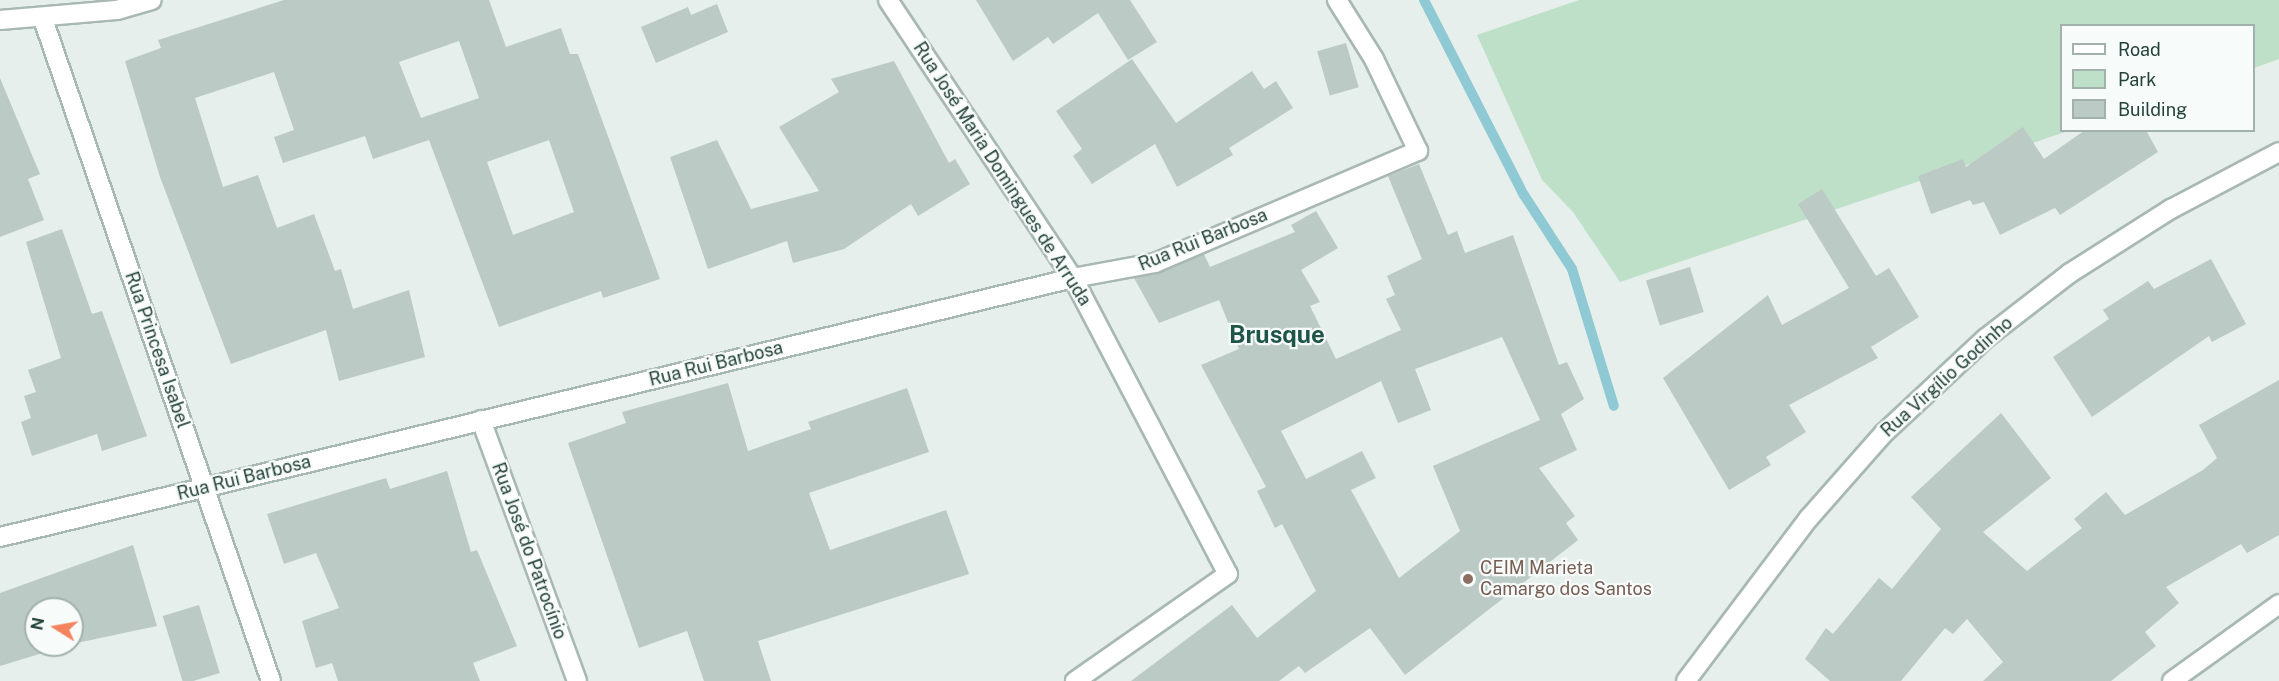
<!DOCTYPE html>
<html>
<head>
<meta charset="utf-8">
<style>
	body { margin:0 }
	#map { position:relative; width:2279px; height:681px; overflow:hidden; background:#e6efeb; font-family:"Public Sans",sans-serif }
	div>[style] { position:absolute }
	.green>* { inset:0; background:#bfe0c8 }
	.stream>* { height:10px; margin:-5px; padding:0 5px; transform-origin:5px; border-radius:5px; background:#8ec9d4 }
	.building>* { inset:0; background:#bbcac4; transform-origin:0 0 }
	.roads { filter:drop-shadow(2px 0 #a8b8b2) drop-shadow(-2px 0 #a8b8b2) drop-shadow(0 2px #a8b8b2) drop-shadow(0 -2px #a8b8b2) }
	.street>* { height:18px; margin:-9px; padding:0 9px; transform-origin:9px; border-radius:9px; background:#fff }
	.dots>* { width:16px; height:16px; translate:-50% -50%; box-sizing:border-box; border:3px solid #f7fbf9; border-radius:50% }
	span { translate:-50% -50%; white-space:nowrap; text-align:center; line-height:1.15; -webkit-text-stroke:4.5px #f7fbf9; paint-order:stroke }
	.street-label { font-size:18px; color:#24423a }
	.education-label { font-size:18px; color:#785e54 }
	.left { translate:0 -50%; text-align:left }
	.district-label { font-size:24px; color:#1f5548; font-weight:700 }
	.legend { position:absolute; left:2060px; top:24px; width:195px; height:108px; box-sizing:border-box; background:#f7fbf9; border:2px solid #a3b1ad; margin:0; padding:8px 10px; list-style:none; font-size:18px; color:#24423a }
	.legend li { display:flex; align-items:center; gap:12px; height:30px }
	.legend b { width:30px; border:2px solid #a3b1ad }
	.north { position:absolute; left:24px; top:597px; width:60px; height:60px; box-sizing:border-box; background:#f7fbf9; border:2px solid #a3b1ad; border-radius:50%; rotate:281deg; font-size:16px; font-weight:700; line-height:24px; text-align:center; color:#24423a }
	.north::after { content:''; display:block; margin:auto; width:21px; height:27px; background:#f4845f; clip-path:polygon(50% 0,100% 100%,50% 72%,0 100%) }
</style>
</head>
<body>
<div id="map">
	<div class="green">
		<i style="clip-path:polygon(1579px 0,2279px 0,2279px 59px,2254px 68px,2254px 26px,2062px 26px,2062px 130px,2068px 131px,1620px 282px,1573px 212px,1542px 180px,1477px 35px)"></i>
	</div>
	<div class="stream">
		<i style="left:1424px;top:0;width:219px;rotate:62.9deg"></i>
		<i style="left:1524px;top:195px;width:88px;rotate:57deg"></i>
		<i style="left:1572px;top:269px;width:143px;rotate:73deg"></i>
	</div>
	<div class="building">
		<i style="clip-path:polygon(evenodd,284px 0,489px 0,506px 47px,561px 28px,570px 54px,578px 54px,660px 279px,603px 298px,601px 291px,499px 327px,429px 140px,373px 159px,365px 136px,283px 163px,274px 137px,294px 130px,274px 72px,195px 98px,223px 187px,258px 175px,277px 228px,314px 214px,335px 271px,341px 269px,353px 309px,409px 290px,425px 357px,339px 381px,326px 330px,231px 364px,160px 177px,125px 61px,161px 48px,158px 40px,284px 0,459px 41px,479px 98px,421px 118px,399px 62px,459px 41px,284px 0,549px 140px,574px 212px,513px 235px,487px 162px,549px 140px)"></i>
		<i style="clip-path:polygon(976px 0,1130px 0,1157px 42px,1128px 60px,1098px 13px,1053px 44px,1048px 37px,1013px 61px)"></i>
		<i style="clip-path:polygon(717px 4px,728px 32px,656px 63px,641px 27px,688px 7px,691px 15px)"></i>
		<i style="left:1346px;top:43px;width:46px;height:30px;rotate:74deg"></i>
		<i style="clip-path:polygon(1132px 59px,1176px 123px,1252px 71px,1264px 89px,1276px 81px,1293px 108px,1229px 148px,1233px 155px,1177px 187px,1155px 144px,1092px 184px,1073px 156px,1082px 149px,1056px 111px)"></i>
		<i style="clip-path:polygon(894px 61px,949px 163px,955px 159px,970px 184px,918px 216px,911px 204px,844px 249px,793px 263px,787px 241px,708px 269px,670px 157px,717px 140px,751px 209px,819px 191px,779px 127px,839px 92px,831px 79px)"></i>
		<i style="clip-path:polygon(0 78px,40px 174px,28px 179px,44px 220px,0 237px)"></i>
		<i style="clip-path:polygon(2023px 127px,2044px 159px,2085px 130px,2146px 130px,2158px 152px,2060px 215px,2055px 208px,2000px 235px,1984px 202px,1973px 205px,1970px 200px,1931px 214px,1918px 176px,1963px 159px,1966px 167px)"></i>
		<i style="clip-path:polygon(evenodd,1419px 164px,1448px 235px,1457px 231px,1465px 253px,1513px 235px,1559px 365px,1567px 362px,1584px 399px,1561px 414px,1577px 450px,1539px 468px,1575px 516px,1566px 523px,1578px 540px,1405px 675px,1370px 628px,1305px 673px,1299px 666px,1279px 681px,1131px 681px,1232px 605px,1257px 638px,1316px 591px,1282px 524px,1275px 528px,1257px 491px,1266px 487px,1201px 365px,1239px 349px,1219px 300px,1159px 323px,1134px 278px,1204px 254px,1210px 267px,1295px 232px,1291px 225px,1316px 211px,1338px 248px,1301px 270px,1320px 302px,1310px 306px,1336px 359px,1401px 330px,1386px 299px,1395px 295px,1387px 276px,1422px 259px,1388px 176px,1419px 164px,1502px 337px,1540px 420px,1433px 466px,1460px 531px,1399px 578px,1351px 490px,1376px 478px,1362px 451px,1306px 479px,1281px 431px,1381px 381px,1398px 423px,1431px 410px,1415px 369px,1502px 337px)"></i>
		<i style="clip-path:polygon(1822px 189px,1876px 276px,1889px 268px,1919px 317px,1871px 347px,1878px 358px,1789px 405px,1806px 432px,1766px 457px,1771px 465px,1729px 490px,1663px 378px,1768px 295px,1782px 325px,1849px 288px,1798px 204px)"></i>
		<i style="clip-path:polygon(62px 229px,92px 314px,102px 311px,147px 436px,102px 451px,97px 434px,32px 456px,21px 422px,31px 418px,24px 396px,36px 392px,28px 370px,61px 358px,26px 242px)"></i>
		<i style="clip-path:polygon(2211px 259px,2246px 324px,2212px 342px,2209px 336px,2092px 417px,2053px 357px,2109px 319px,2103px 310px,2148px 281px,2154px 289px)"></i>
		<i style="left:1690px;top:267px;width:47px;height:46px;rotate:73deg"></i>
		<i style="clip-path:polygon(2279px 380px,2279px 535px,2247px 553px,2241px 544px,2166px 587px,2179px 603px,2145px 632px,2156px 646px,2111px 681px,1983px 681px,2003px 662px,1967px 619px,1953px 634px,1945px 628px,1901px 681px,1830px 681px,1805px 659px,1826px 628px,1833px 634px,1879px 578px,1892px 589px,1941px 529px,1911px 497px,2001px 413px,2051px 478px,1983px 532px,2027px 571px,2082px 528px,2074px 519px,2106px 492px,2125px 515px,2203px 470px,2217px 458px,2199px 425px)"></i>
		<i style="clip-path:polygon(728px 383px,748px 451px,811px 429px,808px 422px,907px 388px,929px 452px,809px 493px,830px 550px,946px 510px,969px 574px,758px 641px,771px 681px,704px 681px,687px 631px,639px 648px,568px 443px,626px 423px,622px 412px)"></i>
		<i style="clip-path:polygon(447px 471px,471px 552px,477px 550px,517px 646px,473px 663px,480px 681px,338px 681px,332px 663px,316px 668px,302px 621px,339px 608px,316px 553px,284px 564px,267px 514px,386px 478px,390px 489px)"></i>
		<i style="clip-path:polygon(133px 545px,157px 626px,72px 644px,72px 609px,36px 609px,36px 645px,69px 645px,0 666px,0 593px)"></i>
		<i style="left:199px;top:605px;width:71px;height:38px;rotate:73deg"></i>
	</div>
	<div class="roads">
		<div class="street">
			<i style="left:888px;top:0;width:334px;rotate:56.4deg"></i>
			<i style="left:1073px;top:278px;width:334px;rotate:62.4deg"></i>
			<i style="left:1228px;top:574px;width:187px;rotate:145deg"></i>
			<i style="left:43px;top:19px;width:700px;rotate:71deg"></i>
			<i style="left:0;top:20px;width:117px;rotate:-4.9deg"></i>
			<i style="left:117px;top:10px;width:36px;rotate:-16deg"></i>
			<i style="left:481px;top:420px;width:278px;rotate:69.8deg"></i>
			<i style="left:0;top:537px;width:1104px;rotate:-13.57deg"></i>
			<i style="left:1073px;top:278px;width:83px;rotate:-10.4deg"></i>
			<i style="left:1155px;top:263px;width:286px;rotate:-23.1deg"></i>
			<i style="left:1418px;top:151px;width:102px;rotate:-115.6deg"></i>
			<i style="left:1374px;top:59px;width:70px;rotate:-122.1deg"></i>
			<i style="left:1686px;top:681px;width:204px;rotate:-53deg"></i>
			<i style="left:1809px;top:518px;width:113px;rotate:-48.6deg"></i>
			<i style="left:1884px;top:433px;width:139px;rotate:-43deg"></i>
			<i style="left:1986px;top:338px;width:106px;rotate:-37.7deg"></i>
			<i style="left:2070px;top:273px;width:120px;rotate:-32.4deg"></i>
			<i style="left:2171px;top:209px;width:122px;rotate:-27.8deg"></i>
			<i style="left:2172px;top:681px;width:132px;rotate:-35.7deg"></i>
		</div>
	</div>
	<div class="dots">
		<i style="left:1468px;top:579px;background:#8d6e63"></i>
	</div>
	<div class="street-label">
		<span style="left:1002px;top:174px;rotate:57deg">Rua José Maria Domingues de Arruda</span>
		<span style="left:1203px;top:240px;rotate:-22deg">Rua Rui Barbosa</span>
		<span style="left:157px;top:350px;rotate:71deg">Rua Princesa Isabel</span>
		<span style="left:716px;top:364px;rotate:-14deg">Rua Rui Barbosa</span>
		<span style="left:1947px;top:377px;rotate:-42deg">Rua Virgílio Godinho</span>
		<span style="left:244px;top:478px;rotate:-14deg">Rua Rui Barbosa</span>
		<span style="left:529px;top:551px;rotate:70deg">Rua José do Patrocínio</span>
	</div>
	<div class="education-label">
		<span class="left" style="left:1480px;top:579px">CEIM Marieta<br>Camargo dos Santos</span>
	</div>
	<div class="district-label">
		<span style="left:1277px;top:335px">Brusque</span>
	</div>
	<ul class="legend">
	<li><b style="height:8px;background:#fff"></b>Road</li>
	<li><b style="height:16px;background:#bfe0c8"></b>Park</li>
	<li><b style="height:16px;background:#bbcac4"></b>Building</li>
	</ul>
	<div class="north">N</div>
</div>
</body>
</html>
